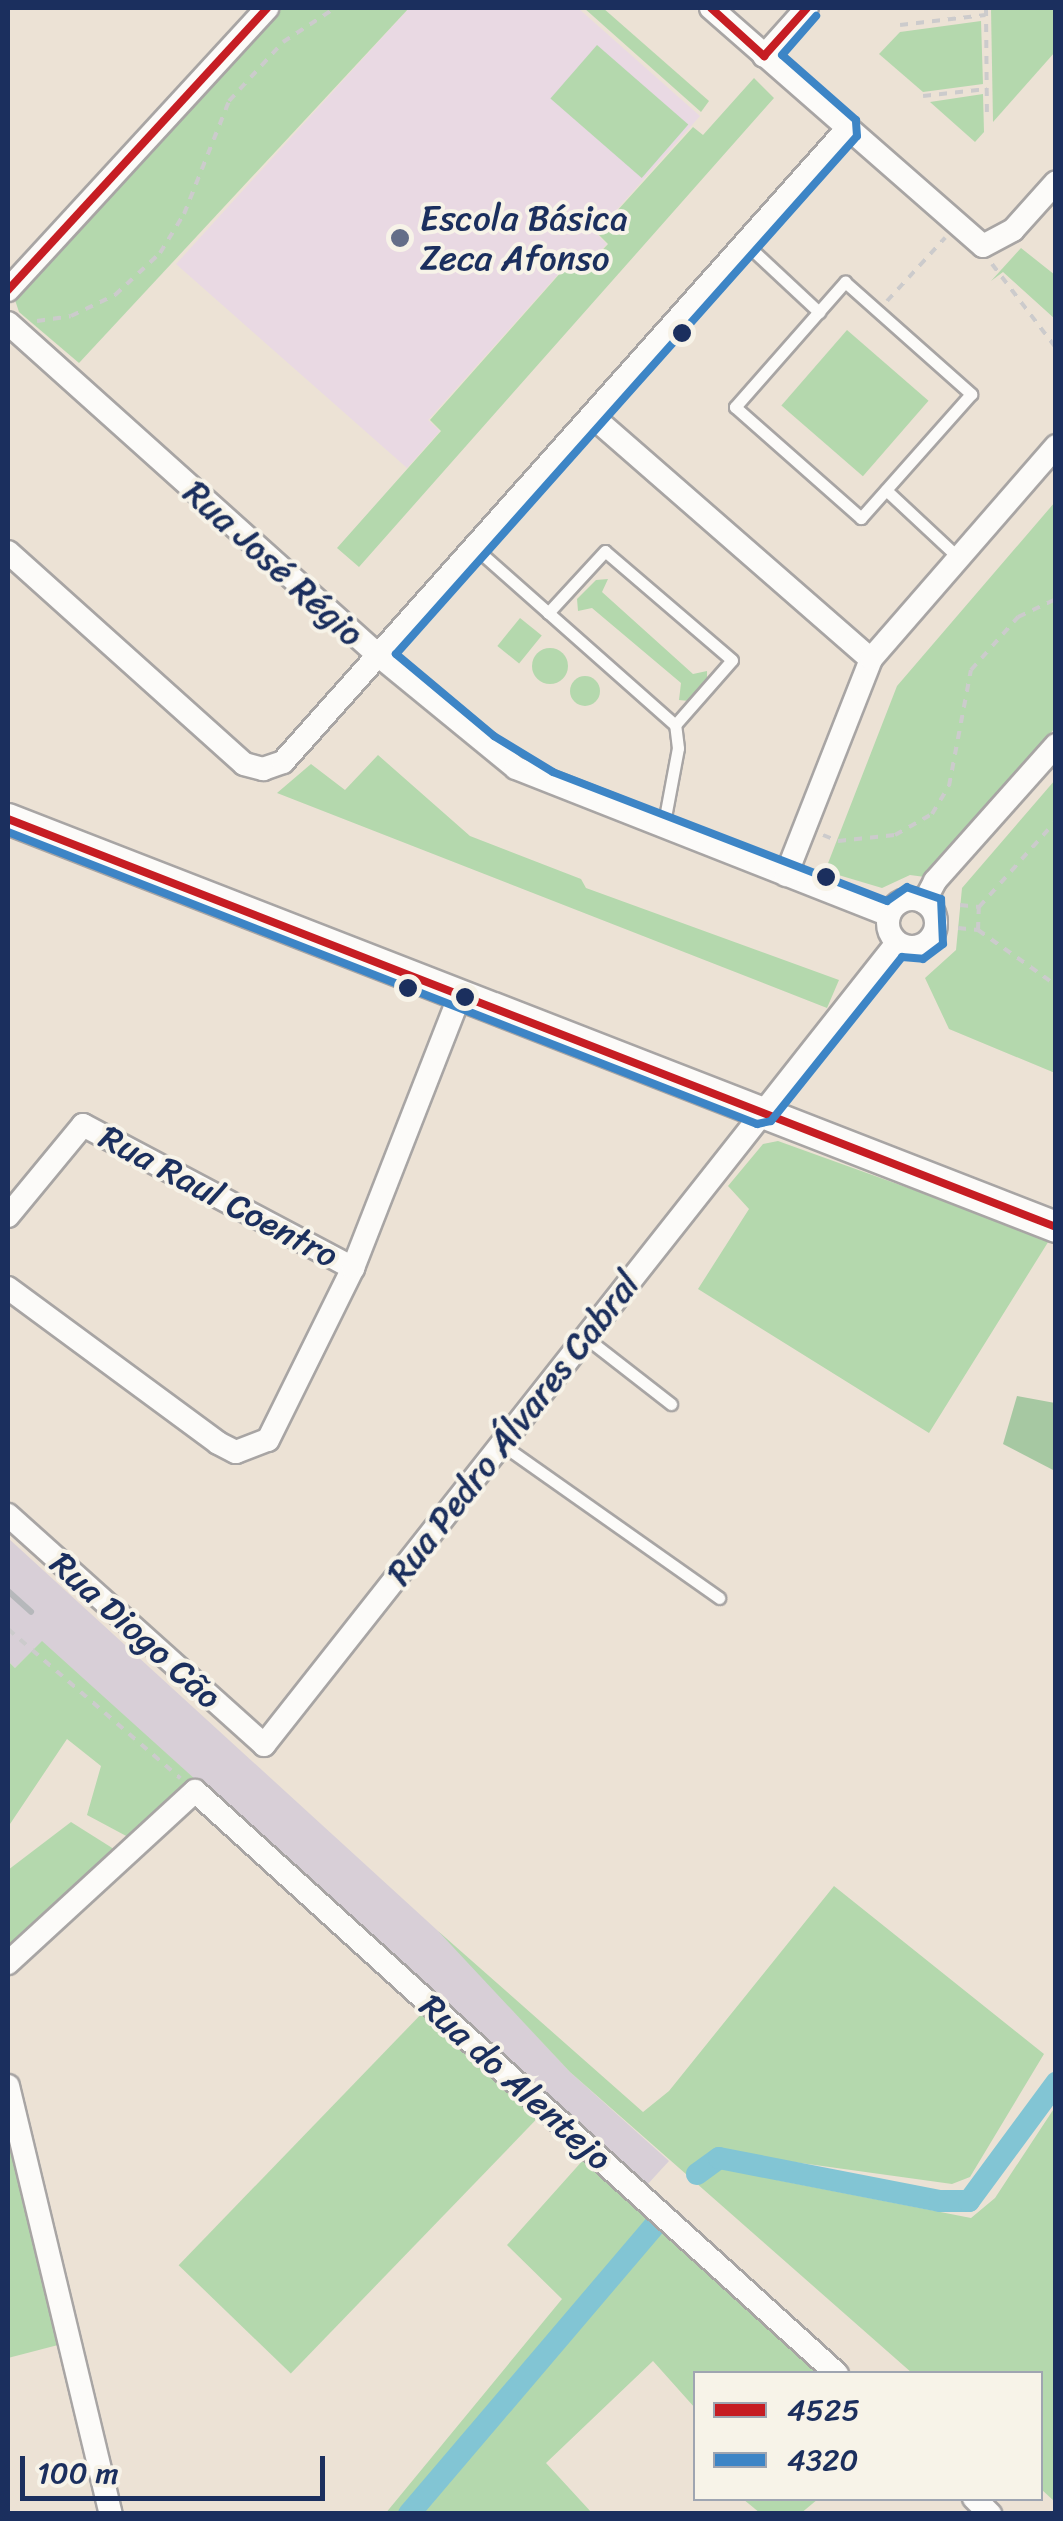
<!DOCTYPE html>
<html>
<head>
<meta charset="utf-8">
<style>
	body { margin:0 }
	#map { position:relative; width:1063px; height:2521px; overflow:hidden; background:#ece2d5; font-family:Sriracha,sans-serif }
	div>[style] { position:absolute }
	.built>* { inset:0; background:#e9d9e3 }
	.industrial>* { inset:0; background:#d8cfd7 }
	.green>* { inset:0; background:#b4d8ad; transform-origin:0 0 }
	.round { border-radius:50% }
	.forest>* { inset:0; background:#a6c8a2 }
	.canal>* { height:22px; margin:-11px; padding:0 11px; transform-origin:11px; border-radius:11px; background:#82c5d4 }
	.path>* { height:4px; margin-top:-2px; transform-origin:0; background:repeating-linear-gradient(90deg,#cccbcc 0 8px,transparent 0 16px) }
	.roads { filter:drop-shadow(2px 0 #a8a5a4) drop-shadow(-2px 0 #a8a5a4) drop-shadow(0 2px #a8a5a4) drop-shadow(0 -2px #a8a5a4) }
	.service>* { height:11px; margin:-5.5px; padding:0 5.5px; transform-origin:5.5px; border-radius:5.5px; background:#fcfbf9 }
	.minor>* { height:22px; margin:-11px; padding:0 11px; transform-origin:11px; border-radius:11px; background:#fcfbf9 }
	.minor>.ring { margin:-11px; padding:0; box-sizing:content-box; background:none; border:22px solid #fcfbf9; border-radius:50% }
	.tertiary>* { height:30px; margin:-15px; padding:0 15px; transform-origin:15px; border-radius:15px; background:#fcfbf9 }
	.rail>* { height:6px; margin:-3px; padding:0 3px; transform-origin:3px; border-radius:3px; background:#b6b8bb }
	.bus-1>* { height:8px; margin:-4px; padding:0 4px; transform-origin:4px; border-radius:4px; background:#c61d23 }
	.bus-2>* { height:8px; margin:-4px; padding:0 4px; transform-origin:4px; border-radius:4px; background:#3d85c6 }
	.dots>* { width:28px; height:28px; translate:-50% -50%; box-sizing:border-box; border:5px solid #f7f3e8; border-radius:50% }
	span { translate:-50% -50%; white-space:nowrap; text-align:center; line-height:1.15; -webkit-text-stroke:8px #f7f3e8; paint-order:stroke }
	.poi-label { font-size:35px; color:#1b2f5e }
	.left { translate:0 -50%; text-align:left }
	.street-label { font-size:35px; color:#1b2f5e }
	.frame { position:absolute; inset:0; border:10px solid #1b2f5e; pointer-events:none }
	.legend { position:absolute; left:693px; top:2371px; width:350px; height:130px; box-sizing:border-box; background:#f7f3e8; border:2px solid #9fa5b1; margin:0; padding:12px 18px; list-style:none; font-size:30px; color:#1b2f5e }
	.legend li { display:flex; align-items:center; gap:20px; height:50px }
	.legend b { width:50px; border:2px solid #9fa5b1 }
	.scale { position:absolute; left:20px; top:2456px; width:305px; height:45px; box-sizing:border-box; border:5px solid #1b2f5e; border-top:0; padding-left:12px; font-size:30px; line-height:35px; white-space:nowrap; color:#1b2f5e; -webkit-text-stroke:8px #f7f3e8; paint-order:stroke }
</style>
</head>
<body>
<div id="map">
	<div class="built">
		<i style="clip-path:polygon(409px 8px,578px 8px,700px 116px,596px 233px,607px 244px,581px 271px,570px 261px,428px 420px,440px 431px,407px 468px,176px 264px)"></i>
	</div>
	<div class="industrial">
		<i style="clip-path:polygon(8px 1538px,449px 1941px,570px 2072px,669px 2161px,646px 2186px,42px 1642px,15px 1668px,8px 1661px)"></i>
	</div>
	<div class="green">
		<i style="clip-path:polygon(279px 8px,409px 8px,79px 363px,19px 312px,14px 297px)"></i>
		<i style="clip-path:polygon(584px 8px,603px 8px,709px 101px,701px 112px)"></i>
		<i style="clip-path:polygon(991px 8px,1056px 8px,1055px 52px,993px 122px)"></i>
		<i style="clip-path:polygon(981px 21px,983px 84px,923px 92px,879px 54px,900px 32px)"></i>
		<i style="left:597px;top:45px;width:121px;height:71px;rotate:41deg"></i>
		<i style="clip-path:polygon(754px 78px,774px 98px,359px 567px,337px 548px,441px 431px,430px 420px,570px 262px,581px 273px,608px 244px,597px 233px,693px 127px,703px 135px)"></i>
		<i style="clip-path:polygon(983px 94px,984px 132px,975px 142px,930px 102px)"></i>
		<i style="clip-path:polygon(1021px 248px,1055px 275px,1055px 319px,1003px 272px,991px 281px)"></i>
		<i style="left:847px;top:330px;width:108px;height:100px;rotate:41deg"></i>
		<i style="clip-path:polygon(1055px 502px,1055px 728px,925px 877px,910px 875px,882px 888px,825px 871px,897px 686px)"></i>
		<i style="clip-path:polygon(608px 579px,602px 592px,693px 674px,707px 671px,707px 680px,689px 701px,679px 700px,681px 683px,592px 608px,578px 611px,577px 599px,596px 580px)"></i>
		<i style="left:520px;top:618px;width:28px;height:36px;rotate:39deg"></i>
		<i class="round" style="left:532px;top:648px;width:36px;height:36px"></i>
		<i class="round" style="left:570px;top:676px;width:30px;height:30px"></i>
		<i style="clip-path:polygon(378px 755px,470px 836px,581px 879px,586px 888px,839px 980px,827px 1008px,277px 793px,311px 764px,345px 790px)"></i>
		<i style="clip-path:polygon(1055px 780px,1055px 1073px,949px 1029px,925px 978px,956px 950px,962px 888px)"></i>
		<i style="clip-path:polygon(778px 1141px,1050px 1239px,929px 1433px,698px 1289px,749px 1209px,728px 1186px,763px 1144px)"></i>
		<i style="clip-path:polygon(42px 1641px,196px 1780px,130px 1838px,87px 1815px,101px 1766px,67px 1739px,8px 1827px,8px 1661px,15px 1668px)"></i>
		<i style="clip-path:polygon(71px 1822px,117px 1851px,9px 1949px,8px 1870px)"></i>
		<i style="clip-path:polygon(834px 1886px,1044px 2054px,970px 2177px,952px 2184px,779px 2160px,777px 2180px,971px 2218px,995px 2198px,1055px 2107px,1055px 2502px,1041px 2489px,1040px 2374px,912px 2373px,570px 2072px,438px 1931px,643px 2112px,669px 2091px)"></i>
		<i style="left:428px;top:2007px;width:156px;height:359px;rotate:44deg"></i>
		<i style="clip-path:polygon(8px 2113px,58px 2345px,8px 2358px)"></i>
		<i style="clip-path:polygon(584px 2159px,823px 2373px,696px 2374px,695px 2408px,653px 2361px,546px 2463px,592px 2513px,385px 2514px,562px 2299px,507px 2245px)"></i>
		<i style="clip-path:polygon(743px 2499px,818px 2499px,800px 2514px,760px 2513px)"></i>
	</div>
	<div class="forest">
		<i style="clip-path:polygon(1017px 1396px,1055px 1403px,1055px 1471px,1003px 1444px)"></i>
	</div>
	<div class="canal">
		<i style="left:697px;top:2174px;width:27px;rotate:-36deg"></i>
		<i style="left:719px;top:2158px;width:225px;rotate:11deg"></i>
		<i style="left:940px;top:2201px;width:29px"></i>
		<i style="left:969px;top:2201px;width:147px;rotate:-53.6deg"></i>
		<i style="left:409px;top:2514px;width:380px;rotate:-49.6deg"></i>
	</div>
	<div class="path">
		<i style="left:986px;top:8px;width:110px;rotate:89.5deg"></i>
		<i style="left:900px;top:25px;width:86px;rotate:-6.7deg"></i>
		<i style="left:923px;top:96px;width:64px;rotate:-6.2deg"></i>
		<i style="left:992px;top:264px;width:106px;rotate:52.7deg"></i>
		<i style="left:887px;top:301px;width:86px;rotate:-47.4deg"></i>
		<i style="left:37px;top:321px;width:34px;rotate:-8deg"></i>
		<i style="left:71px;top:316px;width:49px;rotate:-25.5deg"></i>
		<i style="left:115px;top:295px;width:62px;rotate:-43deg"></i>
		<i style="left:160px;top:253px;width:46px;rotate:-58.4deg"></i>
		<i style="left:184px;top:214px;width:122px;rotate:-68.3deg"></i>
		<i style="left:229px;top:101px;width:80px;rotate:-47.5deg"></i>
		<i style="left:283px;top:42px;width:62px;rotate:-33.2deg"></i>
		<i style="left:823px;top:835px;width:16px;rotate:22deg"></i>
		<i style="left:838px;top:841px;width:57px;rotate:-6deg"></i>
		<i style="left:895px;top:835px;width:43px;rotate:-29.6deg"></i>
		<i style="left:932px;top:814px;width:33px;rotate:-59deg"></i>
		<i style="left:949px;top:786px;width:118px;rotate:-79.3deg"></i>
		<i style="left:971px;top:670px;width:71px;rotate:-48.4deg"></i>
		<i style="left:1018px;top:617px;width:42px;rotate:-25.3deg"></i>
		<i style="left:960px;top:905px;width:19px;rotate:6deg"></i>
		<i style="left:979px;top:907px;width:115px;rotate:-48.2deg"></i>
		<i style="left:958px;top:928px;width:20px;rotate:6deg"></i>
		<i style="left:978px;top:930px;width:95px;rotate:35.2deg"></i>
		<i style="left:978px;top:930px;width:23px;rotate:-88deg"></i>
		<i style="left:8px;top:1629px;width:228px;rotate:40.9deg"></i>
	</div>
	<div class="roads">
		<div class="service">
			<i style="left:746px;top:244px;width:100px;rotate:43deg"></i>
			<i style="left:845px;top:282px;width:169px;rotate:41.6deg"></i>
			<i style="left:971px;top:394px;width:166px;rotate:131.6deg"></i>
			<i style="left:861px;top:518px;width:168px;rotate:-138.6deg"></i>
			<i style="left:735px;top:407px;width:167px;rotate:-48.7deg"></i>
			<i style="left:886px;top:490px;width:100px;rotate:43deg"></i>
			<i style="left:474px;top:547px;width:268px;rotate:41.5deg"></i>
			<i style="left:675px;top:725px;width:86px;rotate:-48.8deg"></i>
			<i style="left:732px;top:660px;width:167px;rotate:-139.4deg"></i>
			<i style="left:605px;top:551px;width:84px;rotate:132.6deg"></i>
			<i style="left:663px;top:828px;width:81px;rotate:-79.4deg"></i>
			<i style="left:678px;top:748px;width:23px;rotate:-97deg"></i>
			<i style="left:585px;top:1337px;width:109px;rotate:37.9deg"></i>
			<i style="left:501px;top:1444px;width:267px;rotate:35.2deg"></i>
		</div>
		<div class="minor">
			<i style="left:711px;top:8px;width:361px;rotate:41.2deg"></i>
			<i style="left:983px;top:246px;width:34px;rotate:-28deg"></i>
			<i style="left:1013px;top:230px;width:64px;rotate:-48.1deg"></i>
			<i style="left:764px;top:56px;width:64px;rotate:-48.1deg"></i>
			<i style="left:8px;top:290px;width:383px;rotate:-47.4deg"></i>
			<i style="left:8px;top:323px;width:497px;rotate:41.9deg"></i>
			<i style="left:378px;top:655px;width:178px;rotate:39.3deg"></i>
			<i style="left:516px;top:768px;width:401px;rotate:21.5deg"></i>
			<i style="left:592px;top:416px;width:370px;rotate:41.1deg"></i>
			<i style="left:8px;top:552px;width:317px;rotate:41.9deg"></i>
			<i style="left:244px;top:764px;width:20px;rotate:15deg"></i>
			<i style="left:263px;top:769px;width:21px;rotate:-19deg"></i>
			<i style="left:283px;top:762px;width:848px;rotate:-48.3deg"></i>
			<i style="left:786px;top:875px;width:232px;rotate:-68.5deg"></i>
			<i style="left:871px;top:659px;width:282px;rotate:-49deg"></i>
			<i class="ring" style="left:888px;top:899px;width:26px;height:26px"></i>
			<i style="left:924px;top:902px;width:24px;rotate:-62deg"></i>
			<i style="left:935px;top:881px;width:182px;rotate:-48.3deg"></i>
			<i style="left:8px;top:1216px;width:118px;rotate:-50.5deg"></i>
			<i style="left:83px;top:1125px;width:306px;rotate:27.9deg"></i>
			<i style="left:8px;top:1288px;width:261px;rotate:36.4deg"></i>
			<i style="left:218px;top:1443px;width:20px;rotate:27deg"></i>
			<i style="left:236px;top:1452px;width:34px;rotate:-21deg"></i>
			<i style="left:268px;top:1440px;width:192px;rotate:-63.7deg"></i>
			<i style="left:353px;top:1268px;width:295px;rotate:-68.6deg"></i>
			<i style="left:8px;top:1515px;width:344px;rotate:41.9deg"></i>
			<i style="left:264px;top:1745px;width:1022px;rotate:-51.72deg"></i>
			<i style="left:8px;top:1963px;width:254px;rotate:-42.6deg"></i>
			<i style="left:195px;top:1791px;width:867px;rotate:42.24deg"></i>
			<i style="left:8px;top:2086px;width:440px;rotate:76.5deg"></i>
			<i style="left:974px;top:2498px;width:23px;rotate:45deg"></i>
		</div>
		<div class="tertiary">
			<i style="left:8px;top:819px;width:1125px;rotate:21.27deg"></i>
		</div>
	</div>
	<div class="rail">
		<i style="left:8px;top:1591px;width:31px;rotate:42deg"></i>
	</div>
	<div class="bus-1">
		<i style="left:711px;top:8px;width:72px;rotate:42.2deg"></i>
		<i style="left:764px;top:56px;width:64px;rotate:-48.1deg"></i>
		<i style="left:8px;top:290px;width:383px;rotate:-47.4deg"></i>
		<i style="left:8px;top:819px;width:1125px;rotate:21.27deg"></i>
	</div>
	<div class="bus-2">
		<i style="left:8px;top:832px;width:804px;rotate:21.3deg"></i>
		<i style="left:757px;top:1124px;width:14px;rotate:-12deg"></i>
		<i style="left:771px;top:1121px;width:210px;rotate:-51.4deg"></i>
		<i style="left:902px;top:957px;width:21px;rotate:5deg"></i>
		<i style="left:923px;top:959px;width:25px;rotate:-37deg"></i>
		<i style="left:943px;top:944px;width:45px;rotate:-92.5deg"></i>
		<i style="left:941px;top:899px;width:36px;rotate:-161deg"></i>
		<i style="left:907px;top:887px;width:24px;rotate:145deg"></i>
		<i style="left:887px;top:901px;width:358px;rotate:-158.9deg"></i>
		<i style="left:553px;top:772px;width:69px;rotate:-148.6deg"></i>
		<i style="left:494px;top:736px;width:128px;rotate:-140.1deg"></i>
		<i style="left:396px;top:654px;width:693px;rotate:-48.33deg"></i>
		<i style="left:857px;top:136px;width:16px;rotate:-94deg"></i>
		<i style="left:856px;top:120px;width:98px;rotate:-138.7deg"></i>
		<i style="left:782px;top:55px;width:52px;rotate:-48.9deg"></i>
	</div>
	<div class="dots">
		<i style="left:400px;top:238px;background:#646e88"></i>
		<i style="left:682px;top:333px;background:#1b2f5e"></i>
		<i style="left:826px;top:877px;background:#1b2f5e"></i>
		<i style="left:408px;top:988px;background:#1b2f5e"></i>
		<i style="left:465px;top:997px;background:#1b2f5e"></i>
	</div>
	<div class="poi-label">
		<span class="left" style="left:420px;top:238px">Escola Básica<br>Zeca Afonso</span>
	</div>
	<div class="street-label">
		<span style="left:274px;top:563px;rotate:42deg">Rua José Régio</span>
		<span style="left:219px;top:1196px;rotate:28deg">Rua Raul Coentro</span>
		<span style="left:513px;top:1428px;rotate:-52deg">Rua Pedro Álvares Cabral</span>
		<span style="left:136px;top:1630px;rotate:42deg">Rua Diogo Cão</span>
		<span style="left:516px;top:2082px;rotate:42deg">Rua do Alentejo</span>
	</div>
	<div class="frame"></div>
	<ul class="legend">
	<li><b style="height:12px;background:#c61d23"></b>4525</li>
	<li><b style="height:12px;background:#3d85c6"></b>4320</li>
	</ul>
	<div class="scale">100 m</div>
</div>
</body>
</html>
